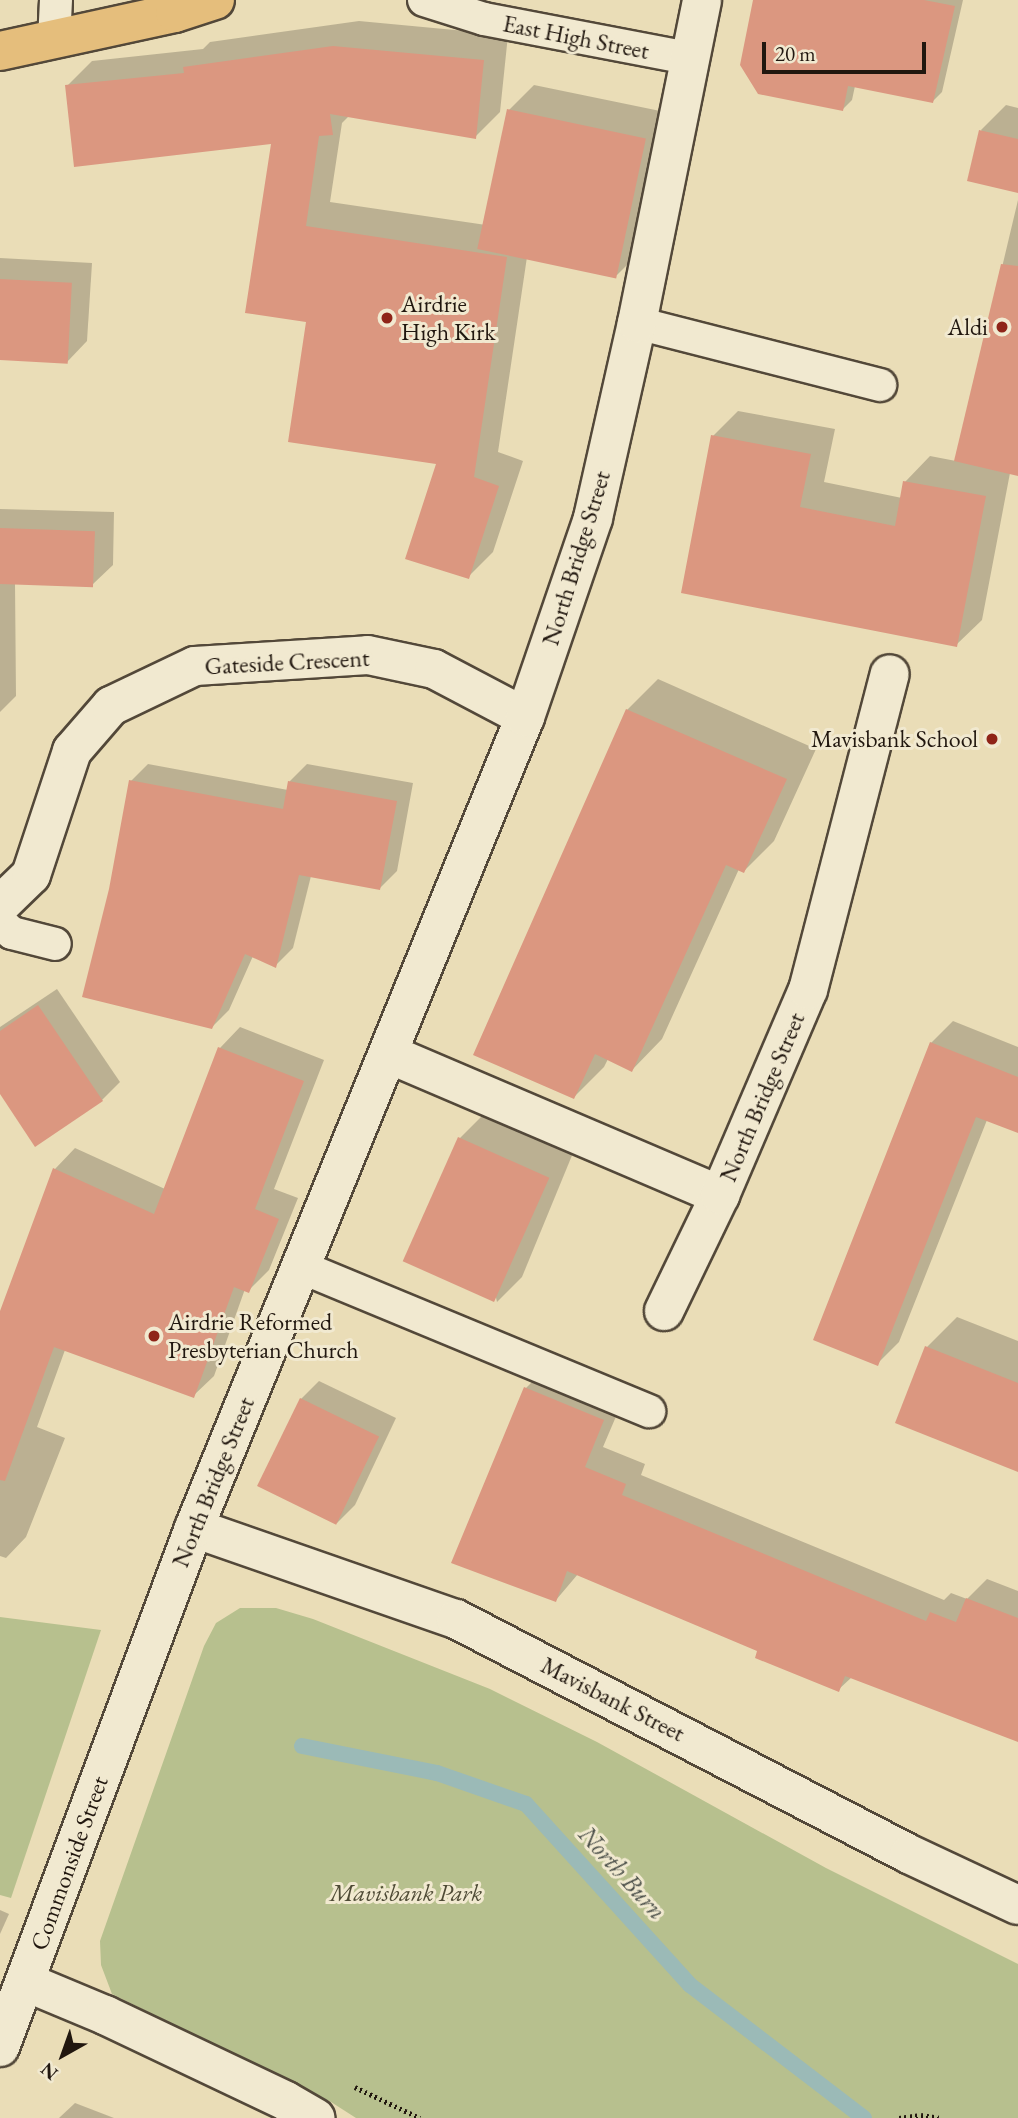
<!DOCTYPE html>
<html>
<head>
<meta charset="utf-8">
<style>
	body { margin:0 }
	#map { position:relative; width:1018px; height:2118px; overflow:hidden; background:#eaddb7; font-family:"EB Garamond",serif }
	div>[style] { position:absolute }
	.green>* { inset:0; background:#b7c08e }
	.shadow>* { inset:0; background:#0003 }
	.stream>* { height:16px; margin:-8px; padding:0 8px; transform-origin:8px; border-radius:8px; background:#9bbab7 }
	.building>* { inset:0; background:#db9780; transform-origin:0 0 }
	.path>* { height:4.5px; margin-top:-2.25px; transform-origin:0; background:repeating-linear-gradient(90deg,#21170f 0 2px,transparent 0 5.5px) }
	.roads { filter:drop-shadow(2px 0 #534839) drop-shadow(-2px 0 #534839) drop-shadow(0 2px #534839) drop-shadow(0 -2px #534839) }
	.lane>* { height:32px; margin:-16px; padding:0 16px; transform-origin:16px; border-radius:16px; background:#f1e9d0 }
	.street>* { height:38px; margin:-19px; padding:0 19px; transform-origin:19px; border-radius:19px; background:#f1e9d0 }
	.secondary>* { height:38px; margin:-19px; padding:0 19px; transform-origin:19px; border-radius:19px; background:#f1e9d0 }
	.primary>* { height:38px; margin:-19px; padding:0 19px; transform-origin:19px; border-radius:19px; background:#e5be7c }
	.dots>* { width:19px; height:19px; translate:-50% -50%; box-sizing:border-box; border:4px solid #f1e9d0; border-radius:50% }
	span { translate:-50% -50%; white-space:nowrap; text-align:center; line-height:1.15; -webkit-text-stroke:6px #f1e9d0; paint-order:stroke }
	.street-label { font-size:24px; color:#21170f }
	.poi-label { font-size:24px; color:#21170f }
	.left { translate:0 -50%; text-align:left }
	.right { translate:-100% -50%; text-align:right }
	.park-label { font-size:24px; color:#4e4a35; font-style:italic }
	.water-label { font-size:26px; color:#4c504a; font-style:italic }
	.north { position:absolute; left:28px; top:2020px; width:70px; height:70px; -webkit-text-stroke:5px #f1e9d0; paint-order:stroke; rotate:220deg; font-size:19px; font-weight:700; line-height:28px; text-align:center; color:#21170f }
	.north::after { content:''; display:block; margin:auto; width:24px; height:32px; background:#21170f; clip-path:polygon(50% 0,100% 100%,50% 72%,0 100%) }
	.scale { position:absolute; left:762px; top:42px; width:164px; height:32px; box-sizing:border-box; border:4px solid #21170f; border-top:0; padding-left:9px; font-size:21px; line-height:24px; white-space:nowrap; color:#21170f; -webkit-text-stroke:5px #f1e9d0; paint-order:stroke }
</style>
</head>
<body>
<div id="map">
	<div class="green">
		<i style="clip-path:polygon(240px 1608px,276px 1608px,313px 1619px,490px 1689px,597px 1742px,826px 1868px,1018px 1964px,1018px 2118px,356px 2118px,331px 2102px,112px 1994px,101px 1965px,100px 1941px,204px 1646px,216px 1623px)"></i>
		<i style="clip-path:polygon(0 1617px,101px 1630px,11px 1898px,0 1895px)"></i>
	</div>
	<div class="shadow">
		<i style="clip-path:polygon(755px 0,963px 0,942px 92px,933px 101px,855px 86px,852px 100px,843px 109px)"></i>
		<i style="clip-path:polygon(359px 21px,508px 35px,500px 112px,475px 137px,350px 115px,342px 123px,330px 202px,486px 225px,509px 110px,534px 85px,670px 113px,642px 250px,617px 275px,527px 257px,498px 452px,523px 461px,493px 552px,468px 577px,438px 463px,308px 321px,273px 142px,67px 86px,92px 61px,203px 49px,210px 42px)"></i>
		<i style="clip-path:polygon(1006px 105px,1018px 108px,1018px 191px,981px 130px)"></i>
		<i style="clip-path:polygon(1018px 200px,1018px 475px,1010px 473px,982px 620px,956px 645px,713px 436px,738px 411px,835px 429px,824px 482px,902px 498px,905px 482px,930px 456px,956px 461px)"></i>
		<i style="clip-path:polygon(0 258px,92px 263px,87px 341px,67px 362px,0 359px)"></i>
		<i style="clip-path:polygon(0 509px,114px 512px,113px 565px,93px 584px,15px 582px,16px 696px,0 712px)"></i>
		<i style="clip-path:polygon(658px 679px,816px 749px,774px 841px,744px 871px,739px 869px,662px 1039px,632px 1070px,608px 1059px,604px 1067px,574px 1097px,475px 1054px,627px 710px)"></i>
		<i style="clip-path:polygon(148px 764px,288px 790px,290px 781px,307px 764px,413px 783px,397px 871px,380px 888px,311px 876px,293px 948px,275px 966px,253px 956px,229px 1010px,212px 1027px,111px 889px,131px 781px)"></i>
		<i style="clip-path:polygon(57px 989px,120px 1082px,102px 1100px,0 1091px,0 1027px)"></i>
		<i style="clip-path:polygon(953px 1021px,1018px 1047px,1018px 1132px,987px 1120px,899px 1342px,877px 1364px,931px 1043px)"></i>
		<i style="clip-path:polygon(240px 1027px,324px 1060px,274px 1189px,298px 1198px,269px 1270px,248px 1291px,245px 1289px,214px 1376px,193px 1396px,65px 1350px,37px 1427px,65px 1438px,26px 1537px,6px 1558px,0 1556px,0 1316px,55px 1169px,75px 1148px,165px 1189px,220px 1048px)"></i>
		<i style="clip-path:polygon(485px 1113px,573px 1153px,522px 1277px,497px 1302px,460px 1138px)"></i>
		<i style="clip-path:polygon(957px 1317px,1018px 1341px,1018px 1470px,927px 1347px)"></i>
		<i style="clip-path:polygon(546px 1368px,623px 1400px,603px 1447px,645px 1464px,641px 1475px,944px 1600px,951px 1593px,967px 1599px,987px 1579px,1018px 1591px,1018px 1740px,852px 1677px,838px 1690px,759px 1651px,578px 1574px,556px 1600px,526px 1388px)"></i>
		<i style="clip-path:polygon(319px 1381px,396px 1418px,355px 1505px,337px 1523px,301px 1399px)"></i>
		<i style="clip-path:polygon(0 1910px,9px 1914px,0 1934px)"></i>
		<i style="clip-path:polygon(75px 2103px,114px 2118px,59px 2118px)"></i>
	</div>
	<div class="stream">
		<i style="left:302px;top:1746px;width:138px;rotate:11.3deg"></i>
		<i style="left:437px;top:1773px;width:94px;rotate:19.2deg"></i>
		<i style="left:526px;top:1804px;width:244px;rotate:47.8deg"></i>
		<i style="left:690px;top:1985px;width:219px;rotate:37.4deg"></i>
	</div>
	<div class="building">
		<i style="clip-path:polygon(753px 0,924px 0,955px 6px,933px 103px,848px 86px,843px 111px,758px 94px,740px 65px)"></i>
		<i style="clip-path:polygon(333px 46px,484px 60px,476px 139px,330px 114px,333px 135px,319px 136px,306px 226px,507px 257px,474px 477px,499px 486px,469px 579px,405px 559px,436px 464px,288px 442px,306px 322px,245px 313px,271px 144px,74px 167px,65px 85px,184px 73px,183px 67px)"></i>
		<i style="left:507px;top:109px;width:142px;height:143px;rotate:12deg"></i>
		<i style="clip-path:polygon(979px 130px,1018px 139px,1018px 193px,967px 181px)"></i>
		<i style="clip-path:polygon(1001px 264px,1018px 266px,1018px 476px,954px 461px)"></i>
		<i style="left:0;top:279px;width:72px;height:81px;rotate:3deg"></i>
		<i style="clip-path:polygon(711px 435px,811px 454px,800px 507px,895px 526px,903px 481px,986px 496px,957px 647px,681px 593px)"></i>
		<i style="left:0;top:528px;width:95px;height:56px;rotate:2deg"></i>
		<i style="clip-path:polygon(626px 709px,787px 779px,744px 873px,726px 865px,632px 1072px,595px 1054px,574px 1099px,473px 1055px)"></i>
		<i style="clip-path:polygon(129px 780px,283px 809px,288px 781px,397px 801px,380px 890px,299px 875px,276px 968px,245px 954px,212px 1029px,82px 997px,109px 889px)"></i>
		<i style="clip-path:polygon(38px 1005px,103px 1101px,35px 1147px,0 1094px,0 1031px)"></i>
		<i style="clip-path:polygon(930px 1042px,1018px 1077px,1018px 1133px,976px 1117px,878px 1366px,813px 1340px)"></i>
		<i style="clip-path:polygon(218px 1047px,304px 1081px,255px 1209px,279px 1219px,249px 1293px,234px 1287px,194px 1398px,54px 1347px,5px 1481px,0 1480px,0 1311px,53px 1168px,154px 1214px)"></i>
		<i style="left:458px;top:1137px;width:100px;height:136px;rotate:24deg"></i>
		<i style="clip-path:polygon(925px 1346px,1018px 1383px,1018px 1472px,895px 1423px)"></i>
		<i style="clip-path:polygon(524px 1387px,604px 1420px,585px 1467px,626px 1484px,622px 1495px,926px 1621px,930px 1612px,956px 1622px,966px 1598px,1018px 1618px,1018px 1742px,845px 1676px,839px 1692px,755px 1658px,757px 1651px,567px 1571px,556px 1602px,451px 1563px)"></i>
		<i style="left:300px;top:1398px;width:88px;height:98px;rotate:26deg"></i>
	</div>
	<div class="path">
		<i style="left:355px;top:2087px;width:72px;rotate:25.5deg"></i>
		<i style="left:899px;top:2118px;width:22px;rotate:-8deg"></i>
		<i style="left:921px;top:2115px;width:18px;rotate:9deg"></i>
	</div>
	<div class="roads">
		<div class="lane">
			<i style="left:424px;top:0;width:63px;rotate:17.6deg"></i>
			<i style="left:484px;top:19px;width:209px;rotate:10.8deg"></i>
			<i style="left:54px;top:41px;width:41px;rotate:-87.2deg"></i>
			<i style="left:637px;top:323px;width:251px;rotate:14.3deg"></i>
			<i style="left:0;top:922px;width:16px;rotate:43deg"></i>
			<i style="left:12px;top:933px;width:44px;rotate:14.3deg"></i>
			<i style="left:301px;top:1267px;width:377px;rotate:22.5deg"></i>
		</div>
		<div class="street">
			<i style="left:0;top:905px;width:43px;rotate:-44.1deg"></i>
			<i style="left:31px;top:875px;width:131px;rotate:-71.7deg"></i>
			<i style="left:72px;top:751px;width:60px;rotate:-49.1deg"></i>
			<i style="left:111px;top:706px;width:93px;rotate:-25.5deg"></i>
			<i style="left:195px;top:666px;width:173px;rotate:-3.6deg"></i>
			<i style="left:368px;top:655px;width:67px;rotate:12deg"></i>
			<i style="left:434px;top:669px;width:103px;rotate:27.8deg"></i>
			<i style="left:389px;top:1054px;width:360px;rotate:23.1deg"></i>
			<i style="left:664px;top:1311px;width:129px;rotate:-64.2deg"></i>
			<i style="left:720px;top:1195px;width:223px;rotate:-66.8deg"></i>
			<i style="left:808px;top:990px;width:326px;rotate:-75.5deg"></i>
			<i style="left:26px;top:1982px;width:86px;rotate:22.7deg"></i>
			<i style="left:105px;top:2015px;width:200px;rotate:25.4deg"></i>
			<i style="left:286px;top:2101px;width:34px;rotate:30deg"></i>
		</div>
		<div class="secondary">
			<i style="left:194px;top:1528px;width:277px;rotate:19.2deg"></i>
			<i style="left:456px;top:1619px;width:510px;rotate:27.42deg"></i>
			<i style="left:909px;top:1854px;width:120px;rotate:25.1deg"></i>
			<i style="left:0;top:2047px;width:554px;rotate:-69.5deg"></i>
			<i style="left:194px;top:1528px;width:876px;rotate:-67.8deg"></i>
			<i style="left:525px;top:717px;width:210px;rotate:-71.1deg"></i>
			<i style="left:593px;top:518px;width:200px;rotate:-77.3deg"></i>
			<i style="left:637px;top:323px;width:329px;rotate:-78.6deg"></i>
		</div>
		<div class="primary">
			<i style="left:0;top:51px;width:179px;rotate:-12.3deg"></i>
			<i style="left:175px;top:13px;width:42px;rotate:-18deg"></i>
		</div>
	</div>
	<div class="dots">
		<i style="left:387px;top:318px;background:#8f2418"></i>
		<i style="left:1002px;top:327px;background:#8f2418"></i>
		<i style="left:992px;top:739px;background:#8f2418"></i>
		<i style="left:154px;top:1336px;background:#8f2418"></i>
	</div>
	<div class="street-label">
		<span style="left:576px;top:37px;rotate:11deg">East High Street</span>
		<span style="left:576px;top:558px;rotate:-73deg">North Bridge Street</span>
		<span style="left:287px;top:662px;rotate:-3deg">Gateside Crescent</span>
		<span style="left:762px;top:1097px;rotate:-67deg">North Bridge Street</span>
		<span style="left:213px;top:1482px;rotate:-68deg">North Bridge Street</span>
		<span style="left:613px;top:1699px;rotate:27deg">Mavisbank Street</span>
		<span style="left:69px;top:1863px;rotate:-70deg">Commonside Street</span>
	</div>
	<div class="poi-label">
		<span class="left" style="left:401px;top:318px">Airdrie<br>High Kirk</span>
		<span class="right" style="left:988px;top:327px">Aldi</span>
		<span class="right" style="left:978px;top:739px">Mavisbank School</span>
		<span class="left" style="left:168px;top:1336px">Airdrie Reformed<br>Presbyterian Church</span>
	</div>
	<div class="park-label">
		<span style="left:406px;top:1893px">Mavisbank Park</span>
	</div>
	<div class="water-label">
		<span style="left:622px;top:1873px;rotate:48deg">North Burn</span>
	</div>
	<div class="north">N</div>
	<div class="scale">20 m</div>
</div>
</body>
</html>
